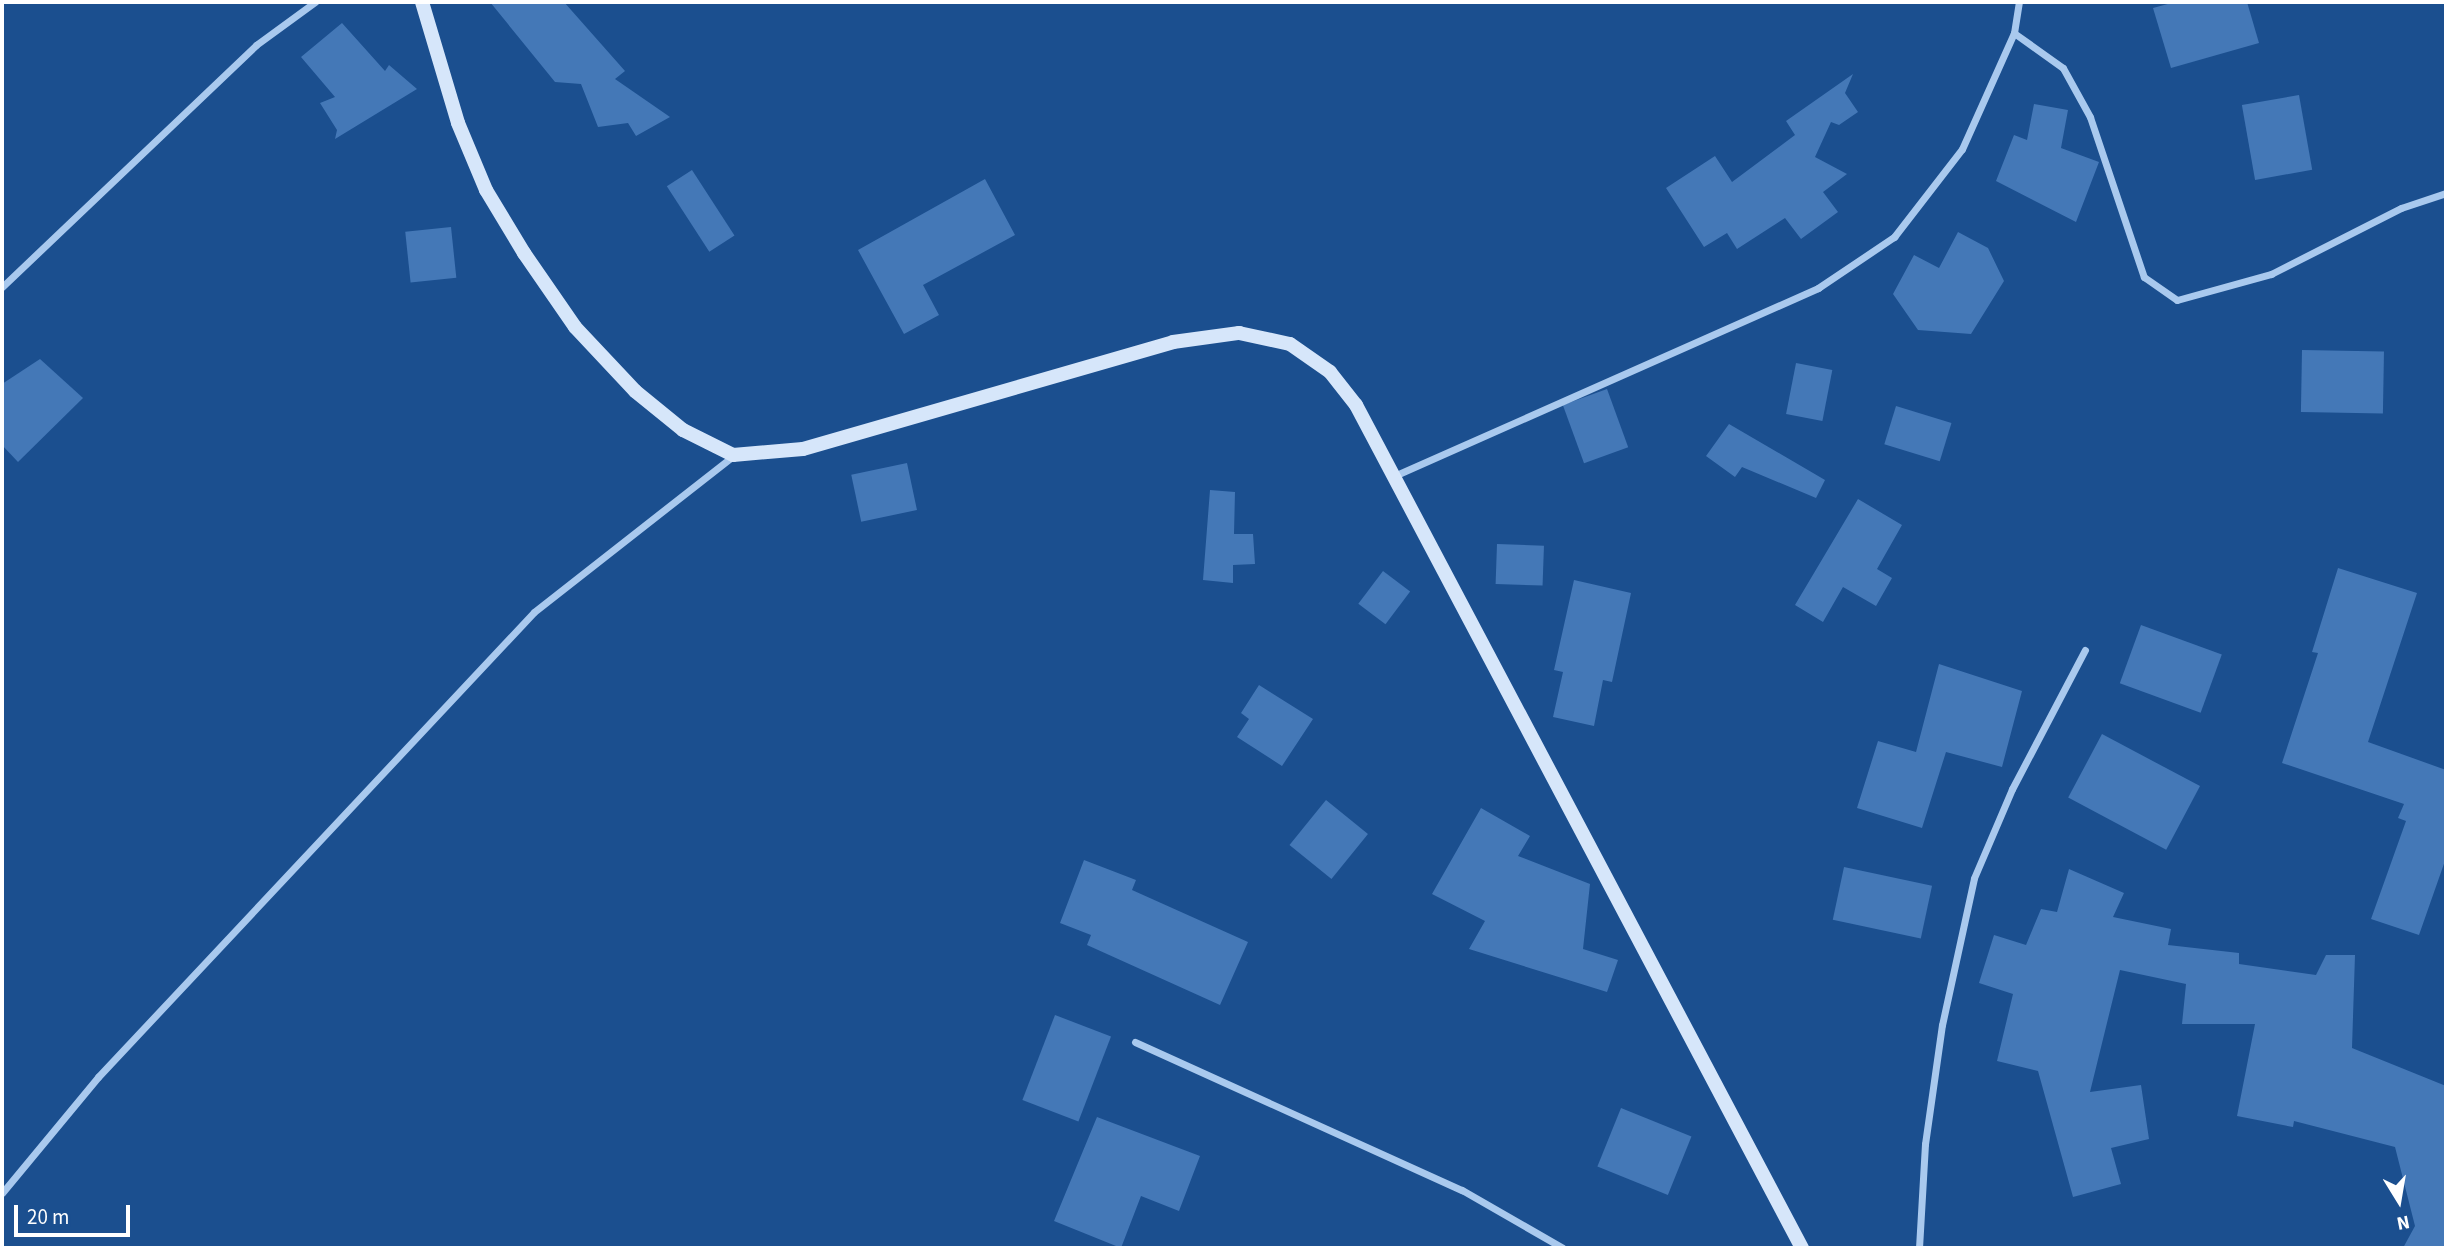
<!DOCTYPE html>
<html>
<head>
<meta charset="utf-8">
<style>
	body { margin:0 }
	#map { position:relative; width:2448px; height:1250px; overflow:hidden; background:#1b4f8f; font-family:"Source Sans 3",sans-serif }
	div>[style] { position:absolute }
	.building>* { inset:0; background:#4478b7; transform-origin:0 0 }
	.street>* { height:7px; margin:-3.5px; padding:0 3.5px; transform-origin:3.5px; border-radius:3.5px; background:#a9c9ee }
	.secondary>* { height:14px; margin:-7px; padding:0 7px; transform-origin:7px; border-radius:7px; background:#d6e6fa }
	span { translate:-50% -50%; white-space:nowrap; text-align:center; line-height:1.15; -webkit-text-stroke:5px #1b4f8f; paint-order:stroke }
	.frame { position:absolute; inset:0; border:4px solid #fff; pointer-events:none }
	.north { position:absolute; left:2364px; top:1166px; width:70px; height:70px; -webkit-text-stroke:5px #1b4f8f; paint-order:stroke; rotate:169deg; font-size:19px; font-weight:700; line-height:28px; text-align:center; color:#fff }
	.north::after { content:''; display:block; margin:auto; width:24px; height:32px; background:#fff; clip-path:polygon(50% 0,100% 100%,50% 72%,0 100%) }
	.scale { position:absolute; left:14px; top:1205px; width:116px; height:32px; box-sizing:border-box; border:4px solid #fff; border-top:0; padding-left:9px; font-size:21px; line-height:24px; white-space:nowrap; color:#fff; -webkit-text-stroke:5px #1b4f8f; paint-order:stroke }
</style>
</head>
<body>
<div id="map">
	<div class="building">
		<i style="clip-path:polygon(490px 2px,564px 2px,625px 71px,615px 79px,670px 117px,636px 136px,628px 123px,598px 127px,581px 84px,555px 82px)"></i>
		<i style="clip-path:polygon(2175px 2px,2247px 2px,2259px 43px,2171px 68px,2153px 8px)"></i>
		<i style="clip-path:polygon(342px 23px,385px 71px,389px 65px,417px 89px,335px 139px,337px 130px,320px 103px,335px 97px,301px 57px)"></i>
		<i style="clip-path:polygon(1853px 74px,1845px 93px,1858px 112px,1839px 125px,1831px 122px,1815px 157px,1847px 174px,1823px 192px,1838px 212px,1801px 239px,1785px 218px,1737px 249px,1727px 233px,1704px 247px,1666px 188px,1715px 156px,1732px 182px,1795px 135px,1786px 121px)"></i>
		<i style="left:2299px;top:95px;width:76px;height:58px;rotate:80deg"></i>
		<i style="clip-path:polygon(2034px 104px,2068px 110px,2061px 148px,2099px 162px,2076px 222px,1996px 181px,2014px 135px,2027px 140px)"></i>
		<i style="left:692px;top:170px;width:78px;height:30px;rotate:57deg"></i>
		<i style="clip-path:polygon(985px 179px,1015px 235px,923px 285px,939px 315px,904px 334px,858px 250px)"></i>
		<i style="left:451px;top:227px;width:51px;height:46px;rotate:84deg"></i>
		<i style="clip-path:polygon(1958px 232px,1988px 248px,2004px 281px,1971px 334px,1918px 330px,1893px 294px,1914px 255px,1939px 268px)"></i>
		<i style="left:2302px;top:350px;width:82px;height:62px;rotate:1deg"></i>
		<i style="clip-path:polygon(40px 359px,83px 398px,18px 462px,2px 445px,2px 384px)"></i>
		<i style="left:1796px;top:363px;width:37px;height:52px;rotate:11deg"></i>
		<i style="left:1607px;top:389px;width:62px;height:47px;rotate:70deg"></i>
		<i style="left:1896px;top:406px;width:58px;height:40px;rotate:17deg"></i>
		<i style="clip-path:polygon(1729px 424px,1825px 480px,1816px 498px,1742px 467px,1735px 477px,1706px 456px)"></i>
		<i style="left:907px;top:463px;width:48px;height:57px;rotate:78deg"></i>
		<i style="clip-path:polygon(1210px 490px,1235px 492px,1234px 534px,1253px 534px,1255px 564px,1233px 565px,1233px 583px,1203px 580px)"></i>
		<i style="clip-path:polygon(1858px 499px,1902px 525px,1877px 569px,1892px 578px,1876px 606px,1843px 587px,1823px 622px,1795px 605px)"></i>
		<i style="left:1497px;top:544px;width:47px;height:40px;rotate:2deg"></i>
		<i style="clip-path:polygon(2338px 568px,2417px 593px,2368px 742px,2446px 770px,2446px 858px,2419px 935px,2371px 919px,2406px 821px,2398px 818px,2404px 804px,2282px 763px,2318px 653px,2312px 652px)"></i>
		<i style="left:1383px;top:571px;width:34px;height:41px;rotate:37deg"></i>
		<i style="clip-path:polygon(1574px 580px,1631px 593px,1612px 682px,1603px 680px,1594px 726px,1553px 717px,1563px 672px,1554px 670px)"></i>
		<i style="left:2141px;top:625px;width:86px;height:62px;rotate:20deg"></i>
		<i style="clip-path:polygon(1939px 664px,2022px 691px,2002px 767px,1946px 752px,1922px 828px,1857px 808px,1878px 741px,1916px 752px)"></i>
		<i style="clip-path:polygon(1259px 685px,1313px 719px,1282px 766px,1237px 737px,1249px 719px,1241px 713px)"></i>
		<i style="left:2102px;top:734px;width:111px;height:72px;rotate:28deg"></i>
		<i style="left:1326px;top:800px;width:54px;height:58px;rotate:39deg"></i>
		<i style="clip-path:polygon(1481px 808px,1530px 836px,1518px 856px,1590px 884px,1583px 949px,1618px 960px,1607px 992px,1469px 949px,1485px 921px,1432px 894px)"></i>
		<i style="clip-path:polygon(1084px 860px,1136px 880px,1132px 890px,1248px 942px,1220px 1005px,1087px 945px,1091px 935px,1060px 923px)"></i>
		<i style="left:1844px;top:867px;width:90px;height:54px;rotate:12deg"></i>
		<i style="clip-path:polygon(2069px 869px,2124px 893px,2113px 917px,2171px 929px,2168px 945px,2239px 953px,2239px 964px,2316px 975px,2326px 955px,2355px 955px,2352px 1048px,2446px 1086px,2446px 1248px,2403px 1248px,2415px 1226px,2395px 1147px,2294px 1121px,2293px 1127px,2237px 1116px,2255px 1024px,2182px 1024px,2186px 984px,2120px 970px,2090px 1092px,2141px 1085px,2149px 1139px,2111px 1148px,2121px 1184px,2073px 1197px,2038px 1071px,1997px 1061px,2013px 994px,1979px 983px,1994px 935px,2026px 945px,2041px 909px,2057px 912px)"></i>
		<i style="left:1055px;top:1015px;width:60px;height:91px;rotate:21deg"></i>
		<i style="left:1621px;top:1108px;width:76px;height:63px;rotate:22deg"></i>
		<i style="clip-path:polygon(1097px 1117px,1200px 1156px,1179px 1211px,1141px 1196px,1121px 1248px,1054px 1221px)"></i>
	</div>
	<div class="street">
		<i style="left:2014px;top:33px;width:60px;rotate:35.5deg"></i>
		<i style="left:2063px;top:68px;width:56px;rotate:61.1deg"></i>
		<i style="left:2090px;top:117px;width:169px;rotate:71.4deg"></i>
		<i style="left:2144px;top:277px;width:40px;rotate:34.9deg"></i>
		<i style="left:2177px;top:300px;width:98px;rotate:-15.5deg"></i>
		<i style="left:2271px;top:274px;width:146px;rotate:-26.9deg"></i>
		<i style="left:2401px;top:208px;width:47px;rotate:-18.4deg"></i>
		<i style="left:2px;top:287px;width:351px;rotate:-43.6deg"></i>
		<i style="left:256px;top:45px;width:73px;rotate:-36.1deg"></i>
		<i style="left:1394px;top:476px;width:464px;rotate:-23.9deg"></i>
		<i style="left:1818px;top:288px;width:92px;rotate:-33.9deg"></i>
		<i style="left:1894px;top:237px;width:111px;rotate:-52.3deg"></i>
		<i style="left:1962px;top:149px;width:127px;rotate:-65.9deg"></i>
		<i style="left:2014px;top:33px;width:31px;rotate:-81deg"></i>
		<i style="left:1135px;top:1042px;width:359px;rotate:24.4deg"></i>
		<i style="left:1462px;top:1190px;width:116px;rotate:29.9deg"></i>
		<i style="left:2px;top:1193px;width:151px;rotate:-50.4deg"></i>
		<i style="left:98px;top:1077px;width:637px;rotate:-46.84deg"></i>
		<i style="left:534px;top:612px;width:253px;rotate:-38.1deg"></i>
		<i style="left:1919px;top:1248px;width:104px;rotate:-86.7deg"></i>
		<i style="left:1925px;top:1144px;width:120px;rotate:-81.9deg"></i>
		<i style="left:1942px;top:1025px;width:150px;rotate:-77.7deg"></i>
		<i style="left:1974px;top:878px;width:97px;rotate:-66.9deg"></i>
		<i style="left:2012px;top:789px;width:157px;rotate:-62.3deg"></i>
	</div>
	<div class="secondary">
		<i style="left:422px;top:2px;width:126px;rotate:73.4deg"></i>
		<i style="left:458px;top:123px;width:73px;rotate:67.3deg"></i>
		<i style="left:486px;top:190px;width:74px;rotate:58.9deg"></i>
		<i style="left:524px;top:253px;width:90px;rotate:55.4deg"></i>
		<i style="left:575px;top:327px;width:88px;rotate:46.8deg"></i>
		<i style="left:635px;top:391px;width:62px;rotate:39.1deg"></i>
		<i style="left:683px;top:430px;width:56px;rotate:26.6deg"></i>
		<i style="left:733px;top:455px;width:70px;rotate:-4.9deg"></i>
		<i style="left:803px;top:449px;width:385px;rotate:-16.1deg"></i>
		<i style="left:1173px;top:342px;width:67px;rotate:-7.8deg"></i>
		<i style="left:1239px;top:333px;width:52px;rotate:12.2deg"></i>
		<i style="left:1290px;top:344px;width:49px;rotate:35deg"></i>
		<i style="left:1330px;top:372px;width:42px;rotate:51.8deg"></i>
		<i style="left:1356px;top:405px;width:954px;rotate:62.12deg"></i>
	</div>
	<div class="frame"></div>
	<div class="north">N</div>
	<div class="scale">20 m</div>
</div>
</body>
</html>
